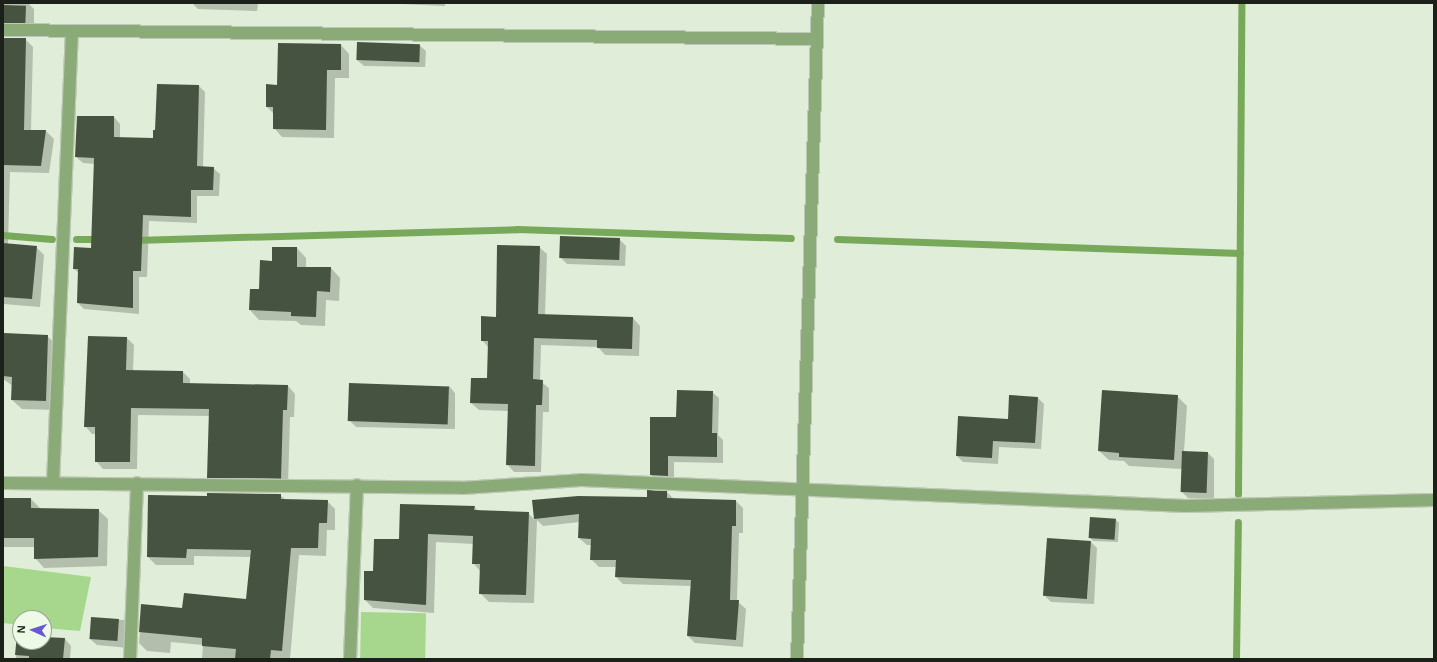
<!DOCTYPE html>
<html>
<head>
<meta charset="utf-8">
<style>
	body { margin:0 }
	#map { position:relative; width:1437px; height:662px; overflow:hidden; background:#e0eed9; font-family:Arial,sans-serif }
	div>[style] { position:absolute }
	.green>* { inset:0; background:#a7d78c; transform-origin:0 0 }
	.shadow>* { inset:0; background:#0003 }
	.stream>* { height:7px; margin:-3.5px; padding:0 3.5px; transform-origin:3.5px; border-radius:3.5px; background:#78a95a }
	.building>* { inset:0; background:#475341; transform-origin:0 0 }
	.roads { filter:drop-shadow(1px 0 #bdc9b6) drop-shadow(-1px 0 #bdc9b6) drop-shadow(0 1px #bdc9b6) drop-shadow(0 -1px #bdc9b6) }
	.minor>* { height:12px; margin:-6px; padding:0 6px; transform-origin:6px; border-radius:6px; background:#8aab77 }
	span { translate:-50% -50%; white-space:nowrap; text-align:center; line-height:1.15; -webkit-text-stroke:4px #edfbe6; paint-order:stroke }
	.frame { position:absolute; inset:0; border:4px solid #1b2018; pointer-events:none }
	.north { position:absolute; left:12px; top:610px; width:40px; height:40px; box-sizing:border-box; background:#edfbe6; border:1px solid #99a394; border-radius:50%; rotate:273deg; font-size:11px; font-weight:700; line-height:16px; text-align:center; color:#1b2018 }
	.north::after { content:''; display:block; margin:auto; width:14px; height:18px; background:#6958d2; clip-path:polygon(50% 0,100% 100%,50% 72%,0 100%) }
</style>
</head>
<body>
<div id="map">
	<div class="green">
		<i style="clip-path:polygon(3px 566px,91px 577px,80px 631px,44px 628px,44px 618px,20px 618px,20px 625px,3px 623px)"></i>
		<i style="left:361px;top:612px;width:65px;height:47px;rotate:1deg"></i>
	</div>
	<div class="shadow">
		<i style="clip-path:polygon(3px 3px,28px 3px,34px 9px,34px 30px,5px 34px,3px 38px,25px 39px,33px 47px,31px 131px,46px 131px,54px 139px,49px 173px,10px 172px,8px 244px,36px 247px,44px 255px,40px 307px,3px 304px)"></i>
		<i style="clip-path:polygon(192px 3px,258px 3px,257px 11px,198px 9px)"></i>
		<i style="clip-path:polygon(379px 3px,445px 3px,445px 6px)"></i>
		<i style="clip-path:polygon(341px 45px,349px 54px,349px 78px,335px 78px,334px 138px,282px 137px,274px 128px,274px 114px,267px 107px,278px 86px)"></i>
		<i style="clip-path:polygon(419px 45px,426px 51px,425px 67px,364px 66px,357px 60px)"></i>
		<i style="clip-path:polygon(199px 86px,205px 92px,203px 167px,213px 168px,220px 174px,219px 196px,197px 196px,197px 223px,149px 221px,147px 277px,139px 277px,139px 314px,84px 309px,78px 303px,79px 273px,74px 269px,92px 249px,95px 164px,83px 163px,76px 157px,78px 117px,114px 117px,120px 124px,120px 138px,154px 139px,156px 131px)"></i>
		<i style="clip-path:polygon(619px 239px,626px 246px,625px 266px,567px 264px,561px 258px)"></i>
		<i style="clip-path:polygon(539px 247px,547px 254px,545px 315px,633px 318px,640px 326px,639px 356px,605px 355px,598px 347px,541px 345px,540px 381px,549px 388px,549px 412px,543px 412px,541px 472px,514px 472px,507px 464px,509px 411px,479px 410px,471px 403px,488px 379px,488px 347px,482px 340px)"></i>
		<i style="clip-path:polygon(273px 248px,297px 248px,306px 258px,306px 268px,331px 268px,340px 278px,339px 301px,326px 300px,325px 326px,301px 325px,296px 321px,259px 320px,250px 310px,251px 290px,259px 290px,273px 262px)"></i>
		<i style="clip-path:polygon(3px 333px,47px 336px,57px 345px,55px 410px,22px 409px,12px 400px,13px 386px,3px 379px)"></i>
		<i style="clip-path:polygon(127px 338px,134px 345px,133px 371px,183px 372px,190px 379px,190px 384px,288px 386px,295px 394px,294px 417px,290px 417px,288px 485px,215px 485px,208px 477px,210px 416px,138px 415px,137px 469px,103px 469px,96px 461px,96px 434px,92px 434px,85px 426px)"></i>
		<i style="clip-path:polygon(449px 386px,455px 393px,455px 429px,356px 427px,349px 420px)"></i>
		<i style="clip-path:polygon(712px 392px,719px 398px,718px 435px,723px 440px,723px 463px,674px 462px,674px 482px,657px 481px,651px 475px,651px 418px,677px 418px)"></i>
		<i style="clip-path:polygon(1177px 396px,1187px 406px,1184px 452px,1208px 453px,1214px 459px,1214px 498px,1188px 498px,1182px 492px,1182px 469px,1129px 466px,1124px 461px,1109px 460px,1099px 451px)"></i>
		<i style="clip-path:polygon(1038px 398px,1044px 404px,1041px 449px,999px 447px,998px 464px,963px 462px,957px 456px)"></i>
		<i style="clip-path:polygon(667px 492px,674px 499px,736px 501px,743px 508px,743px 533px,739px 533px,737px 601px,746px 609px,743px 647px,695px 643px,688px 636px,692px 586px,623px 584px,616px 577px,616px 567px,599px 567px,591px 559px,592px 545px,587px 545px,579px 538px,580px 522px,543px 526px,537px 520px,534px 603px,489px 602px,480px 593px,481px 572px,473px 563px,474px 544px,436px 542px,434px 613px,373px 608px,365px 600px,374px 572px,400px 540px,474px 507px,479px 511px,528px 513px,535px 520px,534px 501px,648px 498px)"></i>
		<i style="clip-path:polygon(280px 495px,286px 500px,327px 501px,335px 509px,335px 530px,327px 530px,326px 556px,299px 555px,290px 659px,202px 659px,203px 645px,171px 642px,170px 653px,147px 651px,139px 643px,142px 605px,183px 609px,247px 600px,252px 557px,194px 556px,194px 565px,156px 565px,148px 557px,208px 497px)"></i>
		<i style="clip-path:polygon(3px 499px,31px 499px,41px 509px,98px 510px,108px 519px,107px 566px,44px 568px,35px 558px,35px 547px,4px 547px,3px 560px)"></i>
		<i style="clip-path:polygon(1116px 520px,1119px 523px,1118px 542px,1093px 541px,1090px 538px)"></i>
		<i style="clip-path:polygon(1048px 539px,1091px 542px,1097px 548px,1094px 604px,1051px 602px,1044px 595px)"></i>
		<i style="clip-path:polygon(92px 618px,124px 620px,130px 627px,129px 648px,97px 645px,90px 639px)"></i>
		<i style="clip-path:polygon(18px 635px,20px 642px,44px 642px,44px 638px,65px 639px,71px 646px,70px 659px,16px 659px)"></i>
	</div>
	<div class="stream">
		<i style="left:3px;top:235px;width:49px;rotate:4.7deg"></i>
		<i style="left:76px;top:239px;width:24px"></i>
		<i style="left:837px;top:239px;width:403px;rotate:2deg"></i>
		<i style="left:134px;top:240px;width:383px;rotate:-1.6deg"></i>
		<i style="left:517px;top:229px;width:274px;rotate:1.9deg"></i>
		<i style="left:1238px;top:494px;width:491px;rotate:-89.6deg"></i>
		<i style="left:1236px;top:659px;width:137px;rotate:-89.2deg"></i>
	</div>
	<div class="building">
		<i style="left:3px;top:5px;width:23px;height:18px;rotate:2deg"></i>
		<i style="clip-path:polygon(3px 38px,26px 38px,24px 130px,46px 130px,41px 166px,3px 165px)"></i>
		<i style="left:357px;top:42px;width:63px;height:18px;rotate:2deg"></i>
		<i style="clip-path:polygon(278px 43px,341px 44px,341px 70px,327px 70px,326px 130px,273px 129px,273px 107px,266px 107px,266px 84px,277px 85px)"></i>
		<i style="clip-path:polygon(157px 84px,199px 85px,197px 166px,214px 167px,213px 190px,191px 190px,191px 217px,143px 215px,141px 271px,133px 271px,133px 308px,77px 303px,78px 269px,73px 269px,74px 247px,91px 248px,94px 158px,75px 157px,77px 116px,114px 116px,114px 137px,153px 138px,153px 130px,155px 130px)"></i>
		<i style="left:560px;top:236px;width:60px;height:22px;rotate:2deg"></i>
		<i style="clip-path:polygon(3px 243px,37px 246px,32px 299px,3px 297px)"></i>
		<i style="clip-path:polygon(497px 245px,540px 246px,538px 314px,633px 317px,632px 349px,597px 348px,597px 340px,534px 338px,533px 379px,543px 380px,542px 405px,536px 405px,535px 466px,506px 465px,508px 404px,470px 403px,471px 378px,487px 378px,488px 341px,481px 341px,481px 316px,496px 317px)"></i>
		<i style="clip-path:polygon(272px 247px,297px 247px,297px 267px,331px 267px,330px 292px,317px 291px,316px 317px,291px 316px,291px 312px,249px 310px,250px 289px,259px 289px,260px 260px,272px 261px)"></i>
		<i style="clip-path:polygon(3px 333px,48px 335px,46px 401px,11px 400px,12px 377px,3px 376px)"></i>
		<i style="clip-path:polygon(88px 336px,127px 337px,126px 370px,183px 371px,183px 383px,288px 385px,287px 410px,283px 410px,281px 479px,207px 478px,209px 409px,131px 408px,130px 462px,95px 462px,95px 427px,84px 427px)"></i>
		<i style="left:349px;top:383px;width:100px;height:38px;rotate:2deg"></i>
		<i style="clip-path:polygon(677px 390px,713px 391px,712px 433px,717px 433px,717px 457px,668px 456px,668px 476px,650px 475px,650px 417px,676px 417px)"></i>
		<i style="clip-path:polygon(1102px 390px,1178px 395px,1174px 460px,1119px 457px,1119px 453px,1098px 451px)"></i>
		<i style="clip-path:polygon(1009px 395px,1038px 397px,1035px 443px,993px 441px,992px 458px,956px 456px,958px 416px,1008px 419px)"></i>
		<i style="left:1182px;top:451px;width:26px;height:41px;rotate:2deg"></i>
		<i style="clip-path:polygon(647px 490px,667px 491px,667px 498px,736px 500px,736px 526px,732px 526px,730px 600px,739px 600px,736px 640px,687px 636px,691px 580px,615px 577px,616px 560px,590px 560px,591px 539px,578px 538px,579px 514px,534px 519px,532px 500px,578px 496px,647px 497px)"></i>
		<i style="clip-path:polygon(207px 493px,281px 494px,281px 499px,328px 500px,327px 523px,319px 523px,318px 548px,291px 548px,282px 651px,271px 650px,270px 659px,235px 659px,236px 649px,202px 646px,202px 638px,139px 632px,141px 604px,182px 608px,184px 593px,246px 599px,251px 550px,187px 549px,186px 558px,147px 557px,148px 495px,207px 496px)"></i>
		<i style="clip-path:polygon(3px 498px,31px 498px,31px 508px,99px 509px,98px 557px,34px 559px,34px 538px,3px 538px)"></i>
		<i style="clip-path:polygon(400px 504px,475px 506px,474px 510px,529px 512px,526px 595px,479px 594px,480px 564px,472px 564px,473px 536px,428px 534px,426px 605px,364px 600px,364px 571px,373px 571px,374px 539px,399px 539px)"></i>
		<i style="left:1090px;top:517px;width:26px;height:21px;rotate:4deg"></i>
		<i style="left:1047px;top:538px;width:44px;height:58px;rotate:4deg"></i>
		<i style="left:91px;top:617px;width:28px;height:22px;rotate:4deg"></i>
		<i style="clip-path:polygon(17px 634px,20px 634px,20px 642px,44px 642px,44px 637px,65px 638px,63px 659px,29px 659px,29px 656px,15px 655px)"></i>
	</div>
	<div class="roads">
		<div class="minor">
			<i style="left:3px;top:30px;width:814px;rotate:0.63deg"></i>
			<i style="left:3px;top:483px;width:459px;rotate:0.6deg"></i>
			<i style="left:462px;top:488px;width:119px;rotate:-3.8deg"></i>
			<i style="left:581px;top:480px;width:605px;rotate:2.46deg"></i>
			<i style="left:1185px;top:506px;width:249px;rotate:-1.4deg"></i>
			<i style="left:53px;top:483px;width:452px;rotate:-87.6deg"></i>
			<i style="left:130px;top:659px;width:176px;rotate:-87.7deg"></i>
			<i style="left:350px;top:659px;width:174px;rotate:-87.7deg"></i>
			<i style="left:797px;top:659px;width:656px;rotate:-88.17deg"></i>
		</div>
	</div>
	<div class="frame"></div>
	<div class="north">N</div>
</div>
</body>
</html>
